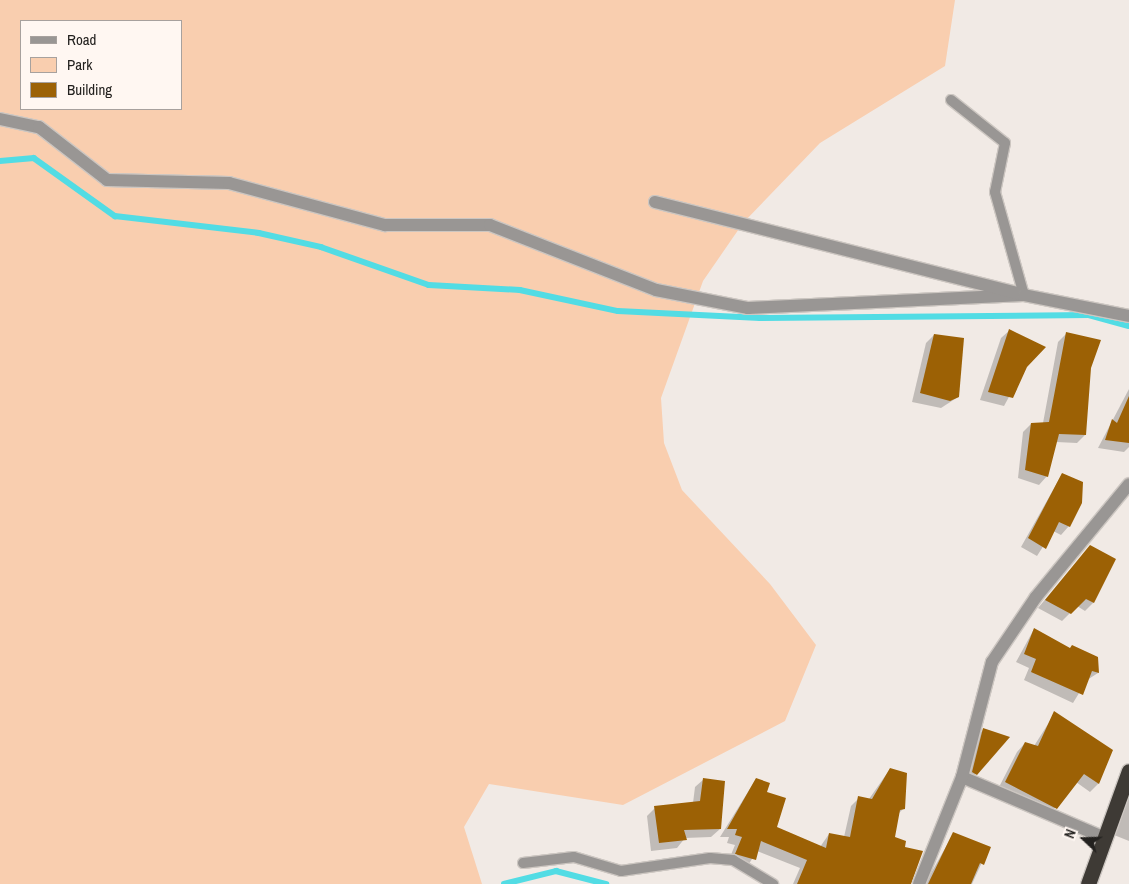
<!DOCTYPE html>
<html>
<head>
<meta charset="utf-8">
<style>
	body { margin:0 }
	#map { position:relative; width:1129px; height:884px; overflow:hidden; background:#f1eae5; font-family:"Archivo Narrow",sans-serif }
	div>[style] { position:absolute }
	.green>* { inset:0; background:#f9ceaf }
	.shadow>* { inset:0; background:#0003 }
	.stream>* { height:5.5px; margin:-2.75px; padding:0 2.75px; transform-origin:2.75px; border-radius:2.75px; background:#52dce4 }
	.building>* { inset:0; background:#9c6105 }
	.roads { filter:drop-shadow(1px 0 #ccc6c1) drop-shadow(-1px 0 #ccc6c1) drop-shadow(0 1px #ccc6c1) drop-shadow(0 -1px #ccc6c1) }
	.lane>* { height:10px; margin:-5px; padding:0 5px; transform-origin:5px; border-radius:5px; background:#999694 }
	.street>* { height:12px; margin:-6px; padding:0 6px; transform-origin:6px; border-radius:6px; background:#999694 }
	.highway>* { height:15px; margin:-7.5px; padding:0 7.5px; transform-origin:7.5px; border-radius:7.5px; background:#3e3a35 }
	span { translate:-50% -50%; white-space:nowrap; text-align:center; line-height:1.15; -webkit-text-stroke:5px #fff7f2; paint-order:stroke }
	.legend { position:absolute; left:20px; top:20px; width:162px; height:90px; box-sizing:border-box; background:#fff7f2; border:1px solid #a7a19e; margin:0; padding:6px 9px; list-style:none; font-size:15px; color:#23211f }
	.legend li { display:flex; align-items:center; gap:10px; height:25px }
	.legend b { width:25px; border:1px solid #a7a19e }
	.north { position:absolute; left:1059px; top:814px; width:50px; height:50px; -webkit-text-stroke:4px #fff7f2; paint-order:stroke; rotate:291deg; font-size:14px; font-weight:700; line-height:20px; text-align:center; color:#23211f }
	.north::after { content:''; display:block; margin:auto; width:18px; height:22px; background:#23211f; clip-path:polygon(50% 0,100% 100%,50% 72%,0 100%) }
</style>
</head>
<body>
<div id="map">
	<div class="green">
		<i style="clip-path:polygon(evenodd,0 0,955px 0,945px 66px,820px 143px,743px 223px,703px 281px,661px 398px,664px 443px,682px 490px,770px 584px,816px 645px,785px 721px,623px 805px,489px 784px,464px 827px,482px 884px,0 884px,0 0,21px 21px,181px 21px,181px 109px,21px 109px,21px 21px)"></i>
	</div>
	<div class="shadow">
		<i style="clip-path:polygon(1010px 330px,1026px 366px,1004px 406px,980px 400px,1001px 338px)"></i>
		<i style="clip-path:polygon(1066px 334px,1089px 367px,1085px 435px,1077px 443px,1056px 442px,1047px 476px,1039px 485px,1018px 478px,1023px 432px,1031px 424px,1043px 423px,1058px 342px)"></i>
		<i style="clip-path:polygon(934px 335px,958px 397px,941px 408px,912px 402px,926px 343px)"></i>
		<i style="clip-path:polygon(1129px 389px,1129px 447px,1124px 452px,1098px 448px)"></i>
		<i style="clip-path:polygon(1062px 474px,1069px 526px,1061px 535px,1053px 531px,1037px 556px,1021px 547px)"></i>
		<i style="clip-path:polygon(1090px 546px,1115px 560px,1093px 603px,1085px 611px,1077px 606px,1062px 621px,1038px 608px)"></i>
		<i style="clip-path:polygon(1034px 629px,1069px 649px,1097px 658px,1098px 673px,1087px 680px,1073px 703px,1024px 680px,1029px 668px,1016px 662px)"></i>
		<i style="clip-path:polygon(1055px 713px,1111px 751px,1098px 784px,1090px 792px,1076px 782px,1048px 816px,997px 791px,1017px 752px,1025px 743px,1034px 746px)"></i>
		<i style="clip-path:polygon(984px 729px,976px 774px,968px 782px,964px 781px,975px 738px)"></i>
		<i style="clip-path:polygon(890px 769px,904px 808px,898px 814px,894px 838px,903px 848px,911px 884px,793px 884px,800px 868px,757px 851px,747px 867px,728px 862px,735px 845px,727px 843px,729px 837px,720px 837px,756px 779px,766px 793px,776px 828px,820px 847px,829px 834px,844px 837px,851px 806px,859px 798px,869px 799px)"></i>
		<i style="clip-path:polygon(704px 779px,720px 829px,711px 837px,685px 838px,677px 848px,651px 851px,647px 816px,655px 808px,693px 803px,695px 787px)"></i>
		<i style="clip-path:polygon(1129px 795px,1129px 841px,1114px 835px)"></i>
		<i style="clip-path:polygon(953px 834px,989px 847px,972px 884px,925px 884px)"></i>
	</div>
	<div class="stream">
		<i style="left:0;top:161px;width:34px;rotate:-5deg"></i>
		<i style="left:34px;top:158px;width:100px;rotate:35.6deg"></i>
		<i style="left:115px;top:216px;width:145px;rotate:6.7deg"></i>
		<i style="left:259px;top:233px;width:64px;rotate:12.7deg"></i>
		<i style="left:321px;top:247px;width:114px;rotate:19.4deg"></i>
		<i style="left:429px;top:285px;width:91px;rotate:3.1deg"></i>
		<i style="left:520px;top:290px;width:100px;rotate:12.1deg"></i>
		<i style="left:618px;top:311px;width:142px;rotate:2.8deg"></i>
		<i style="left:760px;top:318px;width:329px;rotate:-0.5deg"></i>
		<i style="left:1089px;top:315px;width:41px;rotate:15.4deg"></i>
		<i style="left:504px;top:884px;width:54px;rotate:-14deg"></i>
		<i style="left:556px;top:871px;width:52px;rotate:14.6deg"></i>
	</div>
	<div class="building">
		<i style="clip-path:polygon(1009px 329px,1046px 347px,1027px 367px,1013px 398px,988px 392px)"></i>
		<i style="clip-path:polygon(1066px 332px,1101px 340px,1091px 368px,1086px 435px,1059px 434px,1048px 477px,1025px 470px,1031px 423px,1049px 422px)"></i>
		<i style="clip-path:polygon(934px 334px,964px 338px,959px 397px,950px 401px,920px 393px)"></i>
		<i style="clip-path:polygon(1129px 396px,1129px 443px,1105px 440px,1112px 419px,1117px 423px)"></i>
		<i style="clip-path:polygon(1062px 473px,1083px 482px,1082px 503px,1070px 527px,1059px 522px,1046px 549px,1028px 538px)"></i>
		<i style="clip-path:polygon(1090px 545px,1116px 559px,1094px 603px,1086px 599px,1071px 614px,1045px 600px)"></i>
		<i style="clip-path:polygon(1034px 628px,1070px 648px,1072px 645px,1098px 657px,1099px 673px,1092px 671px,1083px 695px,1031px 672px,1036px 659px,1024px 654px)"></i>
		<i style="clip-path:polygon(1054px 711px,1113px 750px,1099px 784px,1084px 774px,1057px 809px,1005px 782px,1025px 742px,1038px 746px)"></i>
		<i style="clip-path:polygon(983px 728px,1010px 737px,977px 775px,972px 772px)"></i>
		<i style="clip-path:polygon(890px 768px,907px 773px,905px 809px,900px 810px,895px 837px,906px 841px,905px 847px,923px 851px,911px 884px,797px 884px,807px 860px,761px 841px,756px 860px,735px 854px,742px 837px,735px 835px,737px 829px,727px 829px,756px 778px,770px 783px,767px 792px,786px 798px,777px 827px,826px 848px,829px 833px,850px 837px,858px 796px,872px 799px)"></i>
		<i style="clip-path:polygon(703px 778px,725px 781px,721px 829px,684px 830px,687px 840px,659px 843px,654px 806px,700px 801px)"></i>
		<i style="clip-path:polygon(953px 832px,991px 847px,984px 865px,980px 863px,971px 884px,928px 884px)"></i>
	</div>
	<div class="roads">
		<div class="lane">
			<i style="left:951px;top:100px;width:69px;rotate:38.5deg"></i>
			<i style="left:1005px;top:143px;width:50px;rotate:101.5deg"></i>
			<i style="left:995px;top:192px;width:107px;rotate:74.3deg"></i>
			<i style="left:523px;top:863px;width:51px;rotate:-6.7deg"></i>
			<i style="left:574px;top:857px;width:49px;rotate:16.6deg"></i>
			<i style="left:621px;top:871px;width:90px;rotate:-8.3deg"></i>
			<i style="left:710px;top:858px;width:23px;rotate:5deg"></i>
			<i style="left:733px;top:860px;width:47px;rotate:31deg"></i>
		</div>
		<div class="street">
			<i style="left:0;top:119px;width:40px;rotate:12deg"></i>
			<i style="left:39px;top:127px;width:86px;rotate:37.9deg"></i>
			<i style="left:107px;top:180px;width:122px;rotate:1.4deg"></i>
			<i style="left:229px;top:183px;width:162px;rotate:15.1deg"></i>
			<i style="left:385px;top:225px;width:105px"></i>
			<i style="left:490px;top:225px;width:178px;rotate:21.4deg"></i>
			<i style="left:656px;top:290px;width:94px;rotate:11.1deg"></i>
			<i style="left:748px;top:308px;width:276px;rotate:-2.7deg"></i>
			<i style="left:655px;top:202px;width:381px;rotate:14.1deg"></i>
			<i style="left:1024px;top:295px;width:107px;rotate:11.3deg"></i>
			<i style="left:962px;top:777px;width:153px;rotate:23.1deg"></i>
			<i style="left:919px;top:884px;width:115px;rotate:-68.1deg"></i>
			<i style="left:962px;top:777px;width:119px;rotate:-75.4deg"></i>
			<i style="left:992px;top:662px;width:78px;rotate:-55.9deg"></i>
			<i style="left:1036px;top:597px;width:146px;rotate:-50.5deg"></i>
		</div>
		<div class="highway">
			<i style="left:1088px;top:884px;width:120px;rotate:-70.1deg"></i>
		</div>
	</div>
	<ul class="legend">
	<li><b style="height:6px;background:#999694"></b>Road</li>
	<li><b style="height:14px;background:#f9ceaf"></b>Park</li>
	<li><b style="height:14px;background:#9c6105"></b>Building</li>
	</ul>
	<div class="north">N</div>
</div>
</body>
</html>
